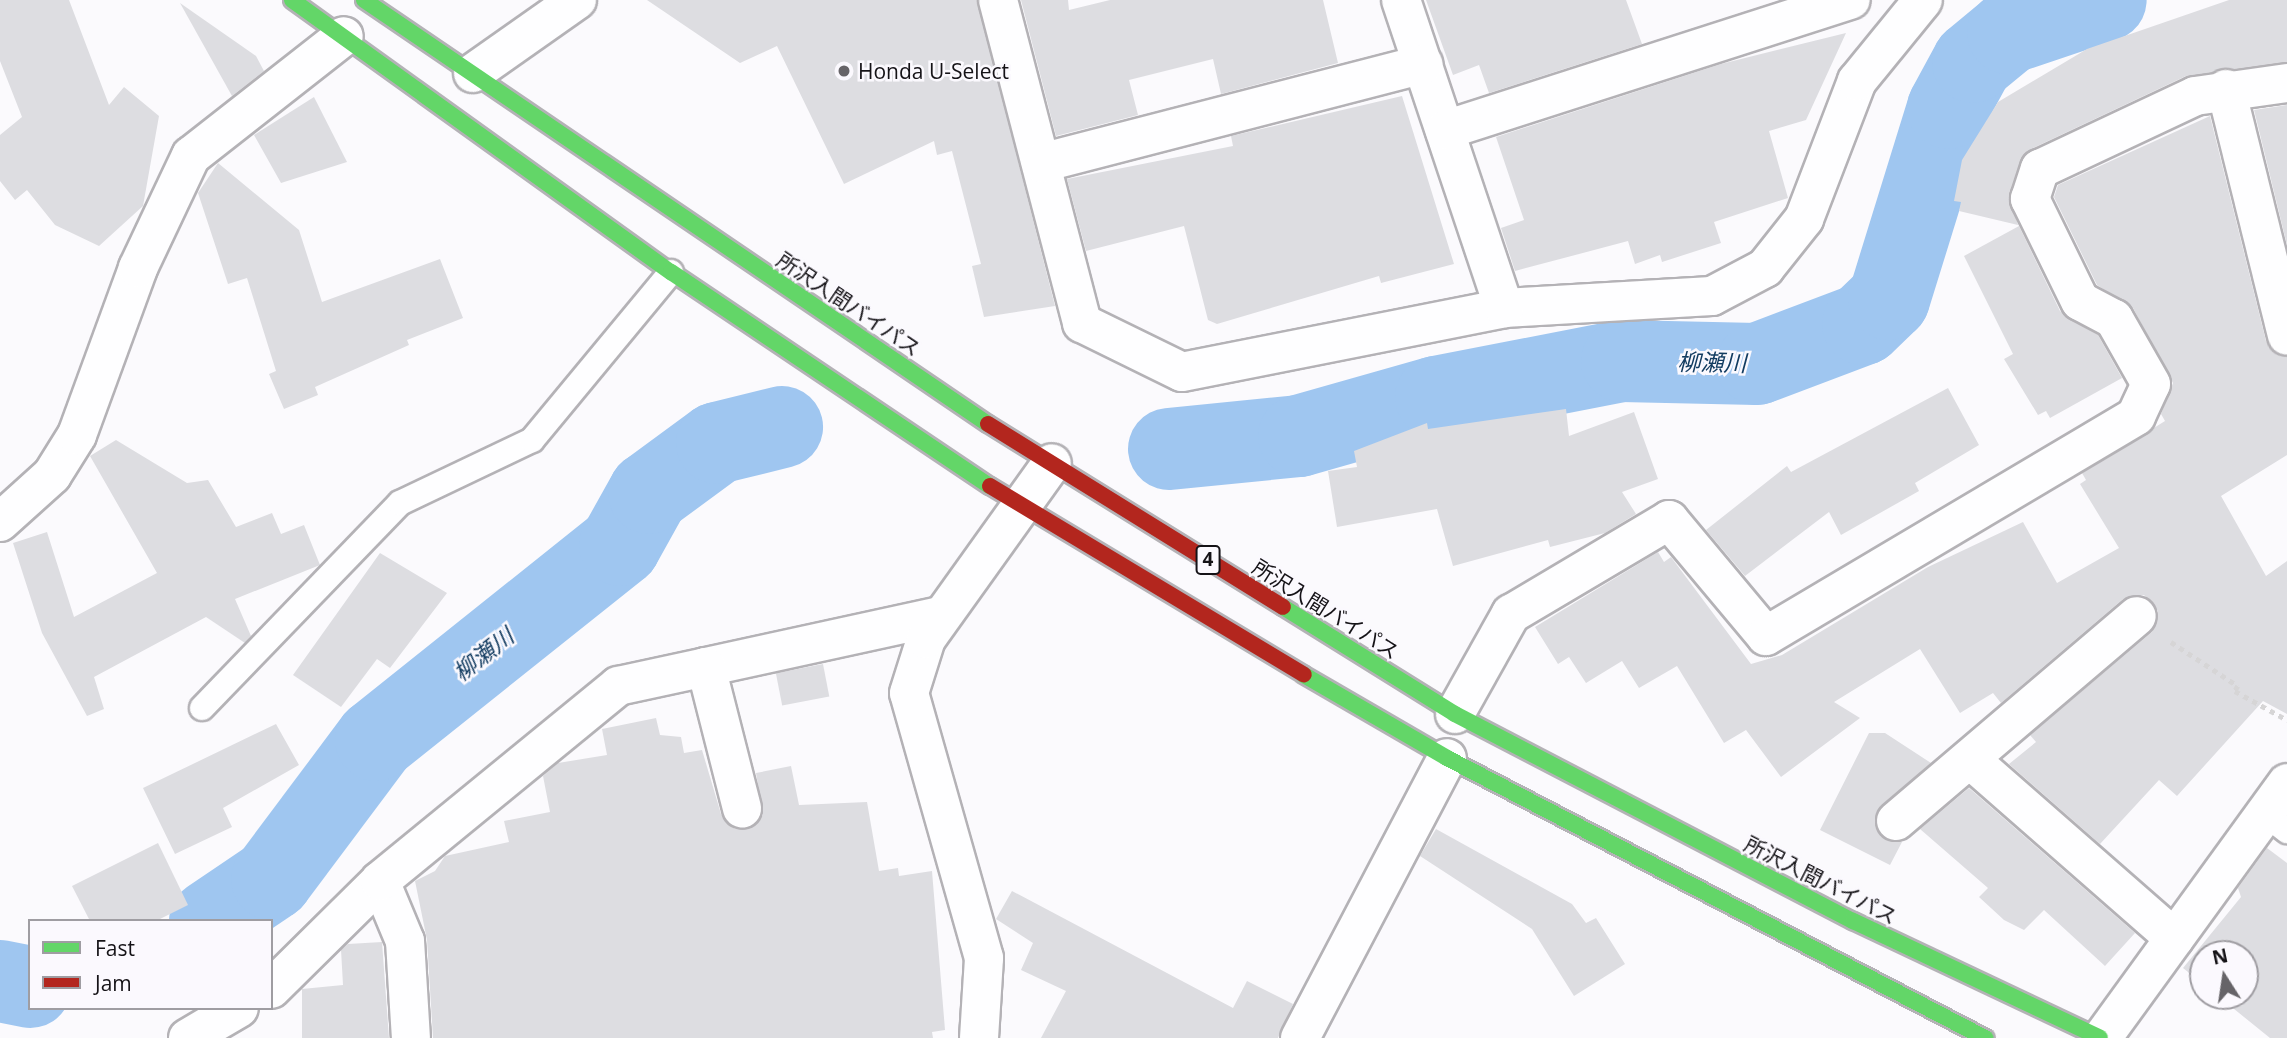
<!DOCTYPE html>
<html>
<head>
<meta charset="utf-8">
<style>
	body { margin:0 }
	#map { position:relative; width:2287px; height:1038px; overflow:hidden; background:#fbfafd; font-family:"Open Sans","Noto Sans JP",sans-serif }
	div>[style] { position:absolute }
	.river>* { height:82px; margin:-41px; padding:0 41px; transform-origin:41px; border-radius:41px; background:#9fc6f0 }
	.building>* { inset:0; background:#dddde1; transform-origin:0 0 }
	.path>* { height:4.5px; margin-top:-2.25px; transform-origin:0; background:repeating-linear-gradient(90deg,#d6d5d6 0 5px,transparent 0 10px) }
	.roads { filter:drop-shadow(2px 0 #b4b2b6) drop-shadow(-2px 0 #b4b2b6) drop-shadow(0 2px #b4b2b6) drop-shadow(0 -2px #b4b2b6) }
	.lane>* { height:24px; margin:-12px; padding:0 12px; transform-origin:12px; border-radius:12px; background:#fefeff }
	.street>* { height:38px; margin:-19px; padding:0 19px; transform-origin:19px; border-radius:19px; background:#fefeff }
	.fast>* { height:16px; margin:-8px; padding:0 8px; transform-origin:8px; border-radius:8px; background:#63d668 }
	.jam>* { height:16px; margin:-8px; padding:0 8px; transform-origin:8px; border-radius:8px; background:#b3261e }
	.dots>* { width:19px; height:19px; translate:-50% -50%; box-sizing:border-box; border:4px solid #fbf9fe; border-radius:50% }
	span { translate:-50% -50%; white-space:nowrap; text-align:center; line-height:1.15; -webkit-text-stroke:5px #fbf9fe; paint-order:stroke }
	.shield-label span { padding:2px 5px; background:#fbf9fe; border:2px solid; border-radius:5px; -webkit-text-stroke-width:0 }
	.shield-label { font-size:19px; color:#151317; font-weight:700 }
	.poi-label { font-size:21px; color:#151317 }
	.left { translate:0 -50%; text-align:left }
	.street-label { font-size:21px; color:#151317 }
	.water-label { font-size:23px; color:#133c61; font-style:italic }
	.legend { position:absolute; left:28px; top:919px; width:245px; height:91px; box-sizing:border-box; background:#fbf9fe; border:2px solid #9f9da2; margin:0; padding:9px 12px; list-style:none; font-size:21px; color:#151317 }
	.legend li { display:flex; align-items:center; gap:14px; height:35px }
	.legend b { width:35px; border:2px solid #9f9da2 }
	.north { position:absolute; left:2189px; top:940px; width:70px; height:70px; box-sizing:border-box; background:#fbf9fe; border:2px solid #9f9da2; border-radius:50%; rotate:348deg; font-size:19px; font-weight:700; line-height:28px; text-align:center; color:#151317 }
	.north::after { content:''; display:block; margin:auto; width:24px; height:32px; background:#666468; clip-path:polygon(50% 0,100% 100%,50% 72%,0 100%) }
</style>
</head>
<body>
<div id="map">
	<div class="river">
		<i style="left:1169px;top:449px;width:131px;rotate:-5.7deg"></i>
		<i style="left:1299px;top:436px;width:142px;rotate:-15.9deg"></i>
		<i style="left:1436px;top:397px;width:189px;rotate:-11deg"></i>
		<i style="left:1622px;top:361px;width:135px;rotate:1.3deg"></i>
		<i style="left:1757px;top:364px;width:113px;rotate:-20.7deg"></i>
		<i style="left:1863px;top:324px;width:36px;rotate:-44deg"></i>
		<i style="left:1889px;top:299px;width:200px;rotate:-72.8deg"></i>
		<i style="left:1948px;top:108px;width:52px;rotate:-61.5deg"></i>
		<i style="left:1973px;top:62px;width:45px;rotate:-39.6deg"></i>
		<i style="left:2008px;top:33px;width:103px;rotate:-18.6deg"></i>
		<i style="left:210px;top:921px;width:75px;rotate:-34.1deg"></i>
		<i style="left:272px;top:879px;width:174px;rotate:-53.2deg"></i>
		<i style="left:376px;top:740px;width:312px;rotate:-38.6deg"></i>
		<i style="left:620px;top:545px;width:60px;rotate:-60.9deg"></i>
		<i style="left:649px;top:493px;width:84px;rotate:-36.3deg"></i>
		<i style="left:717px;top:443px;width:67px;rotate:-13.8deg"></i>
		<i style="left:0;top:981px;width:31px;rotate:11deg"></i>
	</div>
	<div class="building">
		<i style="clip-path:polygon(0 0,69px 0,109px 105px,124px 87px,159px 116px,143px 206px,99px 246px,55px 225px,27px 190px,15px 200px,0 181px,0 135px,22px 117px,0 61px)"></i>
		<i style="clip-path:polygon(647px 0,977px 0,1055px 306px,984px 317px,972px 266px,981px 264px,952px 151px,937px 155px,934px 141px,844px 184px,777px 46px,740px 63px)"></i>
		<i style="clip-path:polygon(1021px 0,1068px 0,1069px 10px,1110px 0,1323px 0,1338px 63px,1221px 94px,1213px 59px,1129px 80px,1138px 115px,1056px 136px)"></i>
		<i style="clip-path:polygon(1426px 0,1626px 0,1642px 44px,1489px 93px,1479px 65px,1453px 75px)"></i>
		<i style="clip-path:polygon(2229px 0,2287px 0,2287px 62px,2186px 76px,2031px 149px,2009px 192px,2018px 225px,1959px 211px,1961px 202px,1954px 201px,1962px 160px,1998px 102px,2087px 49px)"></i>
		<i style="clip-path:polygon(180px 3px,256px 56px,264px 71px,232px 96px)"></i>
		<i style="clip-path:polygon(1846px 33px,1806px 120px,1769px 131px,1788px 198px,1714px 222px,1721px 243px,1662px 262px,1660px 255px,1635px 264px,1628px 241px,1515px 271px,1501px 228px,1524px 220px,1496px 137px,1721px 64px)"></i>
		<i style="clip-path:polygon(1402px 96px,1454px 264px,1381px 283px,1379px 276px,1217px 324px,1208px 320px,1184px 226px,1086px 251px,1067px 179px,1233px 146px,1231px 136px)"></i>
		<i style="clip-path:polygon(314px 97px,347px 162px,281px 183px,254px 135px)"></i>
		<i style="clip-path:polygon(2287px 105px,2287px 245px,2254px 110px)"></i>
		<i style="clip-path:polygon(2210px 116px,2266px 341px,2287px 357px,2287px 455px,2221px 496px,2266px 576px,2287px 561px,2287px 714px,2263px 701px,2177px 796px,2159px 780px,2100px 844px,2009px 764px,2036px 742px,2030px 735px,2152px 632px,2158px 611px,2144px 595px,2123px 599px,2001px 703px,1993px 693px,1960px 713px,1920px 649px,1834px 702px,1860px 718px,1781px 777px,1746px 730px,1724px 743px,1677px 666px,1639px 688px,1622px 661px,1586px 683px,1569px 657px,1558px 664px,1535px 627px,1658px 552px,1664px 562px,1671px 557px,1751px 664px,1782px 655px,1928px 567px,2023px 522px,2057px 583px,2119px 548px,2080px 484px,2086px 480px,2082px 473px,2165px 421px,2161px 414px,2173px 383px,2133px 308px,2097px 285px,2054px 197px,2058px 185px)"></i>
		<i style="clip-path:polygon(218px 163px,299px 230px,322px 302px,440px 259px,463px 318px,407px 340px,409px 345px,315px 387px,318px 395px,284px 409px,269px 374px,276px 371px,247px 278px,228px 284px,198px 193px)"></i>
		<i style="clip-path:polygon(2019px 226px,2060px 311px,2098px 335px,2122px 378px,2050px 418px,2046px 411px,2038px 415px,2004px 359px,2013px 354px,1964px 256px)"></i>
		<i style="clip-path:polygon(1948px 388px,1979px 445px,1915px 483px,1919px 491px,1841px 535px,1829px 512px,1745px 576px,1706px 530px,1787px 466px,1791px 472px)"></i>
		<i style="clip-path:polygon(1566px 409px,1569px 436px,1634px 412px,1658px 479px,1622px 492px,1636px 514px,1605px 533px,1550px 547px,1548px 540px,1453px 566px,1437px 509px,1337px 527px,1328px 471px,1357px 467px,1354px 451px,1427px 423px,1428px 429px)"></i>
		<i style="clip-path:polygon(116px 440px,187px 483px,208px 480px,236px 527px,272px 513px,281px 534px,304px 525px,320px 565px,235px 599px,251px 636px,245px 643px,206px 617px,94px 677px,104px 709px,87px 716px,42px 633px,13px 543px,47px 532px,74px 617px,157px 573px,90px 456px)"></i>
		<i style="clip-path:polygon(380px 553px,447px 593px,390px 668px,377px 659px,341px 707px,293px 675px)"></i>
		<i style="left:823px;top:664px;width:33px;height:48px;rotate:79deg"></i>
		<i style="clip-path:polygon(656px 718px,660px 735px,681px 737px,684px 753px,702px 750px,721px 814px,735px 829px,748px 829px,763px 815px,756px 773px,791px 766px,799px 805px,867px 802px,879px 871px,898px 868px,899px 876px,932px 871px,945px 1030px,932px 1032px,933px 1038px,433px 1038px,427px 940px,415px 881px,435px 871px,445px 856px,509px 842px,504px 821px,550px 812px,543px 776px,558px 763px,607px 755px,602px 729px)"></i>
		<i style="clip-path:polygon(276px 724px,299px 765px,223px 808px,232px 827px,175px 854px,143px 788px)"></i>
		<i style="clip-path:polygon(1869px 733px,1885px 733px,1931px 763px,1876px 813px,1880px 836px,1902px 842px,1890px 865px,1820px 830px)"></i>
		<i style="clip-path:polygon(1969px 788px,2135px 933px,2105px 966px,2044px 910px,2024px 930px,2004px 920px,1979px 897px,1988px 888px,1920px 829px)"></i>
		<i style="clip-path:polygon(1436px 829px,1572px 904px,1586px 923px,1596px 918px,1625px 964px,1574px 996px,1532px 929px,1420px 856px)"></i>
		<i style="clip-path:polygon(158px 843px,188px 905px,156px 921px,90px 921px,72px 886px)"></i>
		<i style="clip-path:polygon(2267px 848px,2287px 863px,2287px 1038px,2270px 1038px,2218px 996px,2245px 996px,2245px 954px,2203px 954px,2203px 984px,2183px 968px,2241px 897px,2238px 888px)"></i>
		<i style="clip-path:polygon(1012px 891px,1233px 1008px,1247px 981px,1293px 1004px,1278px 1038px,1041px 1038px,1066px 991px,1021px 970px,1033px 943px,996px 919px)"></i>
		<i style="clip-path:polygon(382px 942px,389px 1038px,302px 1038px,302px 989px,343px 985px,341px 950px,348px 944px)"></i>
	</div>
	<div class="path">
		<i style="left:2171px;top:642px;width:80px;rotate:33.3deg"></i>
		<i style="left:2238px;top:686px;width:6px;rotate:121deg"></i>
		<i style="left:2235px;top:691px;width:60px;rotate:29.1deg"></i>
	</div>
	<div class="roads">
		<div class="lane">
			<i style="left:202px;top:708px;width:285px;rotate:-46deg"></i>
			<i style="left:400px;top:503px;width:146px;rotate:-25.5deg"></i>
			<i style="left:532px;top:440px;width:218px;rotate:-50.4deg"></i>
			<i style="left:2265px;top:814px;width:28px;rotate:38deg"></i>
		</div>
		<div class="street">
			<i style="left:998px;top:0;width:334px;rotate:75.4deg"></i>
			<i style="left:1082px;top:323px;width:111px;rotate:26.1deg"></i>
			<i style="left:1182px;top:372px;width:328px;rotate:-11.2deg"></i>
			<i style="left:1504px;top:308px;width:208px;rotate:-3.3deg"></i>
			<i style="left:1712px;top:296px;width:60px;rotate:-27.8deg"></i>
			<i style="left:1765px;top:268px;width:63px;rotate:-51.5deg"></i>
			<i style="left:1804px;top:219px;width:148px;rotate:-69deg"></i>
			<i style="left:1857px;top:81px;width:104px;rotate:-50.8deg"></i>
			<i style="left:1401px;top:0;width:325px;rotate:71.5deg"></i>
			<i style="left:473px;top:73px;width:127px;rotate:-35.1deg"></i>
			<i style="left:2226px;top:89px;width:254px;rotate:76.1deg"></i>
			<i style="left:1445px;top:130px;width:426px;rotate:-17.8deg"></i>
			<i style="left:1041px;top:163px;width:395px;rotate:-14.5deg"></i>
			<i style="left:0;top:522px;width:70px;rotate:-42.1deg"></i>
			<i style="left:52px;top:475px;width:47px;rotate:-58deg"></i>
			<i style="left:77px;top:435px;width:178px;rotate:-69.9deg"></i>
			<i style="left:138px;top:268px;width:124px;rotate:-64.7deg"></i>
			<i style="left:191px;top:156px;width:194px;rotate:-38.1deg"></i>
			<i style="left:706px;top:667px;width:239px;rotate:-12.3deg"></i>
			<i style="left:1455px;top:714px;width:115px;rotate:-60.8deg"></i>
			<i style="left:1511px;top:614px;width:184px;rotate:-30.7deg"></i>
			<i style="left:1669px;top:520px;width:151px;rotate:50.1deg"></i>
			<i style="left:1766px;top:636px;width:430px;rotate:-30.7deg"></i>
			<i style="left:2136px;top:416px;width:35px;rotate:-65deg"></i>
			<i style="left:2151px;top:384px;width:75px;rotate:-119.6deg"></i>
			<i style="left:2114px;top:319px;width:38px;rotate:-152deg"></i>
			<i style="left:2080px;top:301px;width:114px;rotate:-116.1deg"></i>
			<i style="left:2030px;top:199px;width:32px;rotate:-72deg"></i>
			<i style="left:2040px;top:169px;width:171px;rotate:-25.2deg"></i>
			<i style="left:2195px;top:96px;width:93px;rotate:-8deg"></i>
			<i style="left:1972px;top:761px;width:269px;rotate:41.2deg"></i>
			<i style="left:1896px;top:821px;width:316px;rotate:-40.4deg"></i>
			<i style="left:380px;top:881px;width:65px;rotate:67.4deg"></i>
			<i style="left:405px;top:941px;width:97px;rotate:86.5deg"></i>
			<i style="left:271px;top:989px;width:153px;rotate:-44.7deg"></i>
			<i style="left:380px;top:881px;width:308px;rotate:-39.3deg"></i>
			<i style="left:618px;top:686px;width:90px;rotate:-12.2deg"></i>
			<i style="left:706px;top:667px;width:146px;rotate:75.7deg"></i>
			<i style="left:188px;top:1038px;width:59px;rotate:-30.5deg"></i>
			<i style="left:979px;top:1038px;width:80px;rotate:-86.4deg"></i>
			<i style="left:984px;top:958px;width:275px;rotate:-105.8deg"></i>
			<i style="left:909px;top:693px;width:57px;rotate:-72.5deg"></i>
			<i style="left:926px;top:639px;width:216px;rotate:-54.4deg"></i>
			<i style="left:1300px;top:1038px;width:316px;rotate:-62.3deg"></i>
			<i style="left:2102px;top:1038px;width:315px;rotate:-54deg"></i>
		</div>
		<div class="fast">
			<i style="left:292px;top:0;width:467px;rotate:35.7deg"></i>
			<i style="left:671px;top:272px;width:384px;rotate:33.9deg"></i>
			<i style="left:364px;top:0;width:754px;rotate:34.2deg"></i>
			<i style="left:1283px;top:607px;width:203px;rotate:31.9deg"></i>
			<i style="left:1455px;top:714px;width:449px;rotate:27.5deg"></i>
			<i style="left:1853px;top:921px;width:273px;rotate:25.3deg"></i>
			<i style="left:1304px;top:675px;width:165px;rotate:30.1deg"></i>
			<i style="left:1447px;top:758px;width:607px;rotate:27.49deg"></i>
		</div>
		<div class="jam">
			<i style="left:988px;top:424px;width:347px;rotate:31.8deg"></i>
			<i style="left:990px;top:486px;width:366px;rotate:31deg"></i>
		</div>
	</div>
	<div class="dots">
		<i style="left:844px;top:71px;background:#666468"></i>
	</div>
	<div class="shield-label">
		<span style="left:1208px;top:560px">4</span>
	</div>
	<div class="poi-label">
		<span class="left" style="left:858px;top:71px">Honda U-Select</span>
	</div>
	<div class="street-label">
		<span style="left:849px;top:304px;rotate:34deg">所沢入間バイパス</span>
		<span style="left:1326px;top:609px;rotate:32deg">所沢入間バイパス</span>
		<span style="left:1821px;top:880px;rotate:27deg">所沢入間バイパス</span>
	</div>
	<div class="water-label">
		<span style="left:1712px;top:362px;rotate:1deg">柳瀬川</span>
		<span style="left:483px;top:654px;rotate:-38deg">柳瀬川</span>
	</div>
	<ul class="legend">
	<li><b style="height:9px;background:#63d668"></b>Fast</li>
	<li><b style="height:9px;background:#b3261e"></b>Jam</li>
	</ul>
	<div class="north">N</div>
</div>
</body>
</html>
